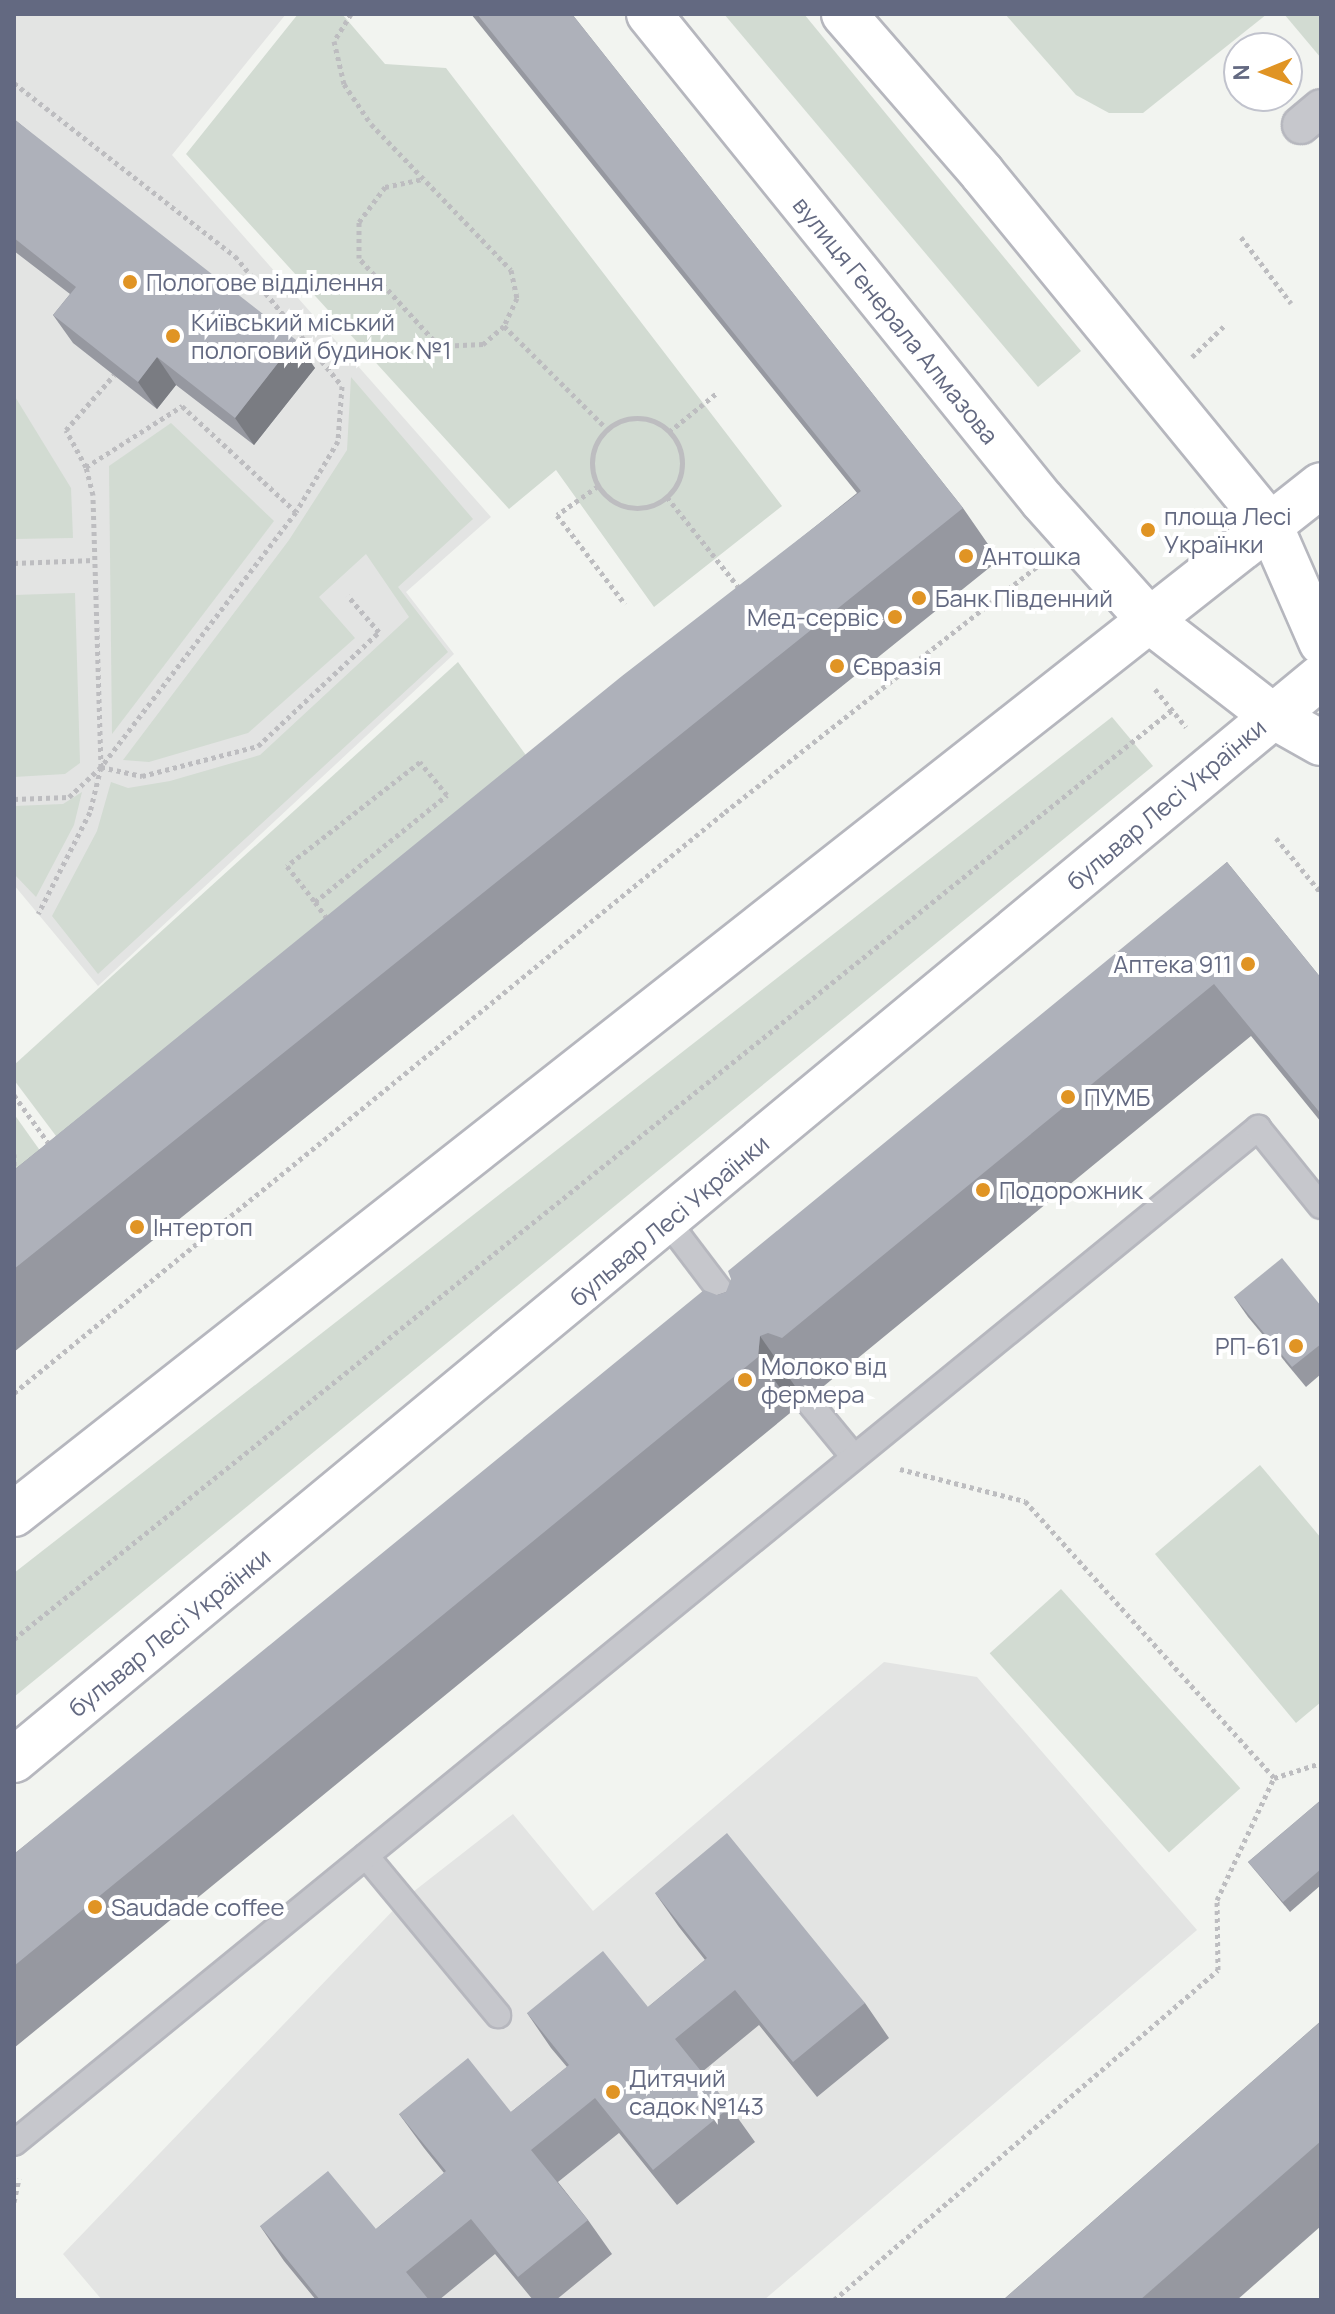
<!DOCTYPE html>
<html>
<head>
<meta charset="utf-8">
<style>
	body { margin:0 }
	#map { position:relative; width:1335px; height:2314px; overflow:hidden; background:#f2f4f0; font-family:Manrope,sans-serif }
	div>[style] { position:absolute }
	.built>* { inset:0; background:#e3e4e3 }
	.green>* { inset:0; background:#d2dbd2; transform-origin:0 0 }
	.path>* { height:5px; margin-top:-2.5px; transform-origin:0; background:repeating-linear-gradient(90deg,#bdbdc0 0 4px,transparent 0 8px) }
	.path>.ring { margin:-2.5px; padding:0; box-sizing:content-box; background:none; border:5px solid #bdbdc0; border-radius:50% }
	.roads { filter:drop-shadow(2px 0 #b6b7be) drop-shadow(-2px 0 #b6b7be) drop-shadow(0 2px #b6b7be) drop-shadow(0 -2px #b6b7be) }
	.service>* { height:24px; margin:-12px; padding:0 12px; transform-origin:12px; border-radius:12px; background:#c6c7cc }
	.pedestrian>* { height:36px; margin:-18px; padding:0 18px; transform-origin:18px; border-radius:18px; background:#c6c7cc }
	.secondary>* { height:44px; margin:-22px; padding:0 22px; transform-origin:22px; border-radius:22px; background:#fff }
	.primary>* { height:44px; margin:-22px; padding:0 22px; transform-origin:22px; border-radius:22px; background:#fff }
	.wall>* { inset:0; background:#9698a0 }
	.shaded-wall>* { inset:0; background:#7a7c82 }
	.building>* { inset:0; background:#aeb1ba }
	.dots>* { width:22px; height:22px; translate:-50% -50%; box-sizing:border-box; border:4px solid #fff; border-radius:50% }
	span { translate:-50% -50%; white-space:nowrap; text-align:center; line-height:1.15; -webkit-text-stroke:8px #fff; paint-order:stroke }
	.poi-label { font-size:24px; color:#636981 }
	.left { translate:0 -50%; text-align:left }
	.right { translate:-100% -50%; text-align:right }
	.street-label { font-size:24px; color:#636981 }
	.frame { position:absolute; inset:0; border:16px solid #636981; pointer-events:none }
	.north { position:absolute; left:1223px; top:32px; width:80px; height:80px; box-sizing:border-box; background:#fff; border:2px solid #c1c3cd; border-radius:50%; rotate:269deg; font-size:22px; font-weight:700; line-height:32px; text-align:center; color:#636981 }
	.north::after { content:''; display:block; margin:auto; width:28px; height:36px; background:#e09424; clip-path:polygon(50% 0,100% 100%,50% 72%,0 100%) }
</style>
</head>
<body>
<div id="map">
	<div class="built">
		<i style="clip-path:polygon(14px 14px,286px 14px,172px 155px,491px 517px,406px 592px,454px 654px,98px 986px,14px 885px)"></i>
		<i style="clip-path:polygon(884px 1662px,977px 1677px,1197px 1930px,764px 2300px,102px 2300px,63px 2254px,404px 1899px,513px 1814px,593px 1911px)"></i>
	</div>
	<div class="green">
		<i style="clip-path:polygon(298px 14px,342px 14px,385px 64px,446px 68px,782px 506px,654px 607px,556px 470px,509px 509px,186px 154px)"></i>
		<i style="clip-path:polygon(724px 14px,804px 14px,1081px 351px,1038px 387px)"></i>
		<i style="clip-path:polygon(1005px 14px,1267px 14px,1143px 113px,1109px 113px,1076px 95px)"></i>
		<i style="clip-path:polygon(1284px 14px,1321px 14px,1321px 58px)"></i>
		<i style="clip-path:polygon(351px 377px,473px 519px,398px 587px,448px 652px,98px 974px,52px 916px,97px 831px,111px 782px,128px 788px,170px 781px,260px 755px,409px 617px,366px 554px,319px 597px,355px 638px,248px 733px,149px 762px,123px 760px,289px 540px,347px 450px)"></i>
		<i style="clip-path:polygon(14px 395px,71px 488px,73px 538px,14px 539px)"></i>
		<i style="clip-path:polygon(171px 423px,274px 521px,112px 734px,109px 466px)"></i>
		<i style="clip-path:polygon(75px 593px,80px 763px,65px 774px,14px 777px,14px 595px)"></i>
		<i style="clip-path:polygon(458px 662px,536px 769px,65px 1148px,14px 1080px,14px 1065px)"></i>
		<i style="clip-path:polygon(1112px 717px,1153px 766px,14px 1697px,14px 1573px)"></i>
		<i style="clip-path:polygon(82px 792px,74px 825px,36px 897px,14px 874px,14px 806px,63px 804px)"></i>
		<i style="clip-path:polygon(14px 1114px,51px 1166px,14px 1196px)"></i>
		<i style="clip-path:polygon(1260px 1465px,1321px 1538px,1321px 1702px,1296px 1723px,1155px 1554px)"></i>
		<i style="left:1061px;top:1589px;width:268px;height:96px;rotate:48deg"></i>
	</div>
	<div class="path">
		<i style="left:351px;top:14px;width:32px;rotate:122deg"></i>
		<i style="left:334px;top:41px;width:44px;rotate:76.9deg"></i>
		<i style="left:344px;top:84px;width:48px;rotate:56deg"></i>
		<i style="left:371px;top:124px;width:202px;rotate:46.2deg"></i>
		<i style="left:511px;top:270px;width:29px;rotate:78deg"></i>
		<i style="left:517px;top:298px;width:31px;rotate:115deg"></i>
		<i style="left:504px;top:326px;width:28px;rotate:139deg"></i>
		<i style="left:483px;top:344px;width:44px;rotate:177.4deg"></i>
		<i style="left:439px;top:346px;width:119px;rotate:-132.3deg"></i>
		<i style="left:359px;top:258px;width:36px;rotate:-90deg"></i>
		<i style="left:359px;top:222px;width:44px;rotate:-53.4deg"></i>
		<i style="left:385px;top:187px;width:38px;rotate:-12deg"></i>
		<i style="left:14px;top:83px;width:281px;rotate:38.1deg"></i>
		<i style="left:235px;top:256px;width:168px;rotate:50.5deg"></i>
		<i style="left:342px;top:386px;width:55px;rotate:94.2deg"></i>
		<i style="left:338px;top:441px;width:82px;rotate:120.6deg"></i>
		<i style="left:296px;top:512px;width:321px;rotate:127.4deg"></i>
		<i style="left:101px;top:767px;width:46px;rotate:103.7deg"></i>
		<i style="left:90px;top:812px;width:114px;rotate:117deg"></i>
		<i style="left:1241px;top:237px;width:83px;rotate:52.9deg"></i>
		<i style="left:504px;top:326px;width:146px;rotate:45deg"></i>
		<i style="left:1192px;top:357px;width:46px;rotate:-44.1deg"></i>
		<i class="ring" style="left:592px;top:418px;width:85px;height:85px"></i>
		<i style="left:669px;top:432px;width:63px;rotate:-39.2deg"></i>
		<i style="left:86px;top:467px;width:114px;rotate:-32.4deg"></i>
		<i style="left:182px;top:406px;width:156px;rotate:42.9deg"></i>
		<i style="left:598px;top:486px;width:50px;rotate:144.7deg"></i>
		<i style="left:557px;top:515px;width:112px;rotate:52.6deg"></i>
		<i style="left:667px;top:497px;width:116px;rotate:51.6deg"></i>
		<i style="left:14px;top:563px;width:80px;rotate:-2.1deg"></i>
		<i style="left:1155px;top:689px;width:49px;rotate:50.8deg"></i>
		<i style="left:101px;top:767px;width:42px;rotate:12.4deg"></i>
		<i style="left:142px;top:776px;width:120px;rotate:-14.5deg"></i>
		<i style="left:258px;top:746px;width:166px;rotate:-43.3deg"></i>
		<i style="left:379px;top:632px;width:48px;rotate:-130.7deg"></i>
		<i style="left:14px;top:799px;width:55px;rotate:-2.1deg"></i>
		<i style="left:69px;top:797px;width:44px;rotate:-43.2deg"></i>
		<i style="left:101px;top:767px;width:272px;rotate:-91.7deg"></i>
		<i style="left:93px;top:495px;width:29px;rotate:-104deg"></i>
		<i style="left:86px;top:467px;width:42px;rotate:-118.4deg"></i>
		<i style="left:66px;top:430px;width:73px;rotate:-48.9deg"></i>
		<i style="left:1276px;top:838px;width:71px;rotate:50.7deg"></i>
		<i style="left:315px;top:902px;width:170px;rotate:-39deg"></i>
		<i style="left:447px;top:795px;width:43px;rotate:-129.3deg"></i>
		<i style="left:420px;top:762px;width:169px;rotate:142deg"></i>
		<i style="left:287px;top:866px;width:46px;rotate:52.1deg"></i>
		<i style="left:315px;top:902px;width:22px;rotate:54deg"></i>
		<i style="left:14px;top:1095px;width:65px;rotate:54.4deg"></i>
		<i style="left:14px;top:1154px;width:22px;rotate:90deg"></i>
		<i style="left:14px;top:1393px;width:918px;rotate:-39.25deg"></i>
		<i style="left:725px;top:812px;width:400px;rotate:-38.2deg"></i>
		<i style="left:900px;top:1469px;width:129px;rotate:14.4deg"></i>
		<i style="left:1025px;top:1501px;width:372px;rotate:48deg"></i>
		<i style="left:1274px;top:1778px;width:49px;rotate:-17.7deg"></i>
		<i style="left:14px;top:1639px;width:1485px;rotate:-38.74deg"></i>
		<i style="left:14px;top:2202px;width:24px;rotate:-78deg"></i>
		<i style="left:834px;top:2300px;width:506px;rotate:-40.67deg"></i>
		<i style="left:1218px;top:1970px;width:70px;rotate:-90.8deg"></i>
		<i style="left:1217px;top:1900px;width:135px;rotate:-65deg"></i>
	</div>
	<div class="roads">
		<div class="service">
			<i style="left:668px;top:1222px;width:121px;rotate:52.8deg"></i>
			<i style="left:807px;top:1400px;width:74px;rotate:50.5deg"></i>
			<i style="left:366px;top:1856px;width:207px;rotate:50.3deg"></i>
			<i style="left:14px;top:2143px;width:1606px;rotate:-39.21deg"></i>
			<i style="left:1258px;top:1128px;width:100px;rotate:51.1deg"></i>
		</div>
		<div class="pedestrian">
			<i style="left:1301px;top:125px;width:26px;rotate:-40deg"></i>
		</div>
		<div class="secondary">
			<i style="left:649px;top:14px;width:625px;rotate:51.04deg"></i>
			<i style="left:1042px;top:500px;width:162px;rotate:48.2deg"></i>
			<i style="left:1150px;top:621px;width:155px;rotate:37.7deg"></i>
			<i style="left:1273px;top:716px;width:55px;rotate:29.4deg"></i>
			<i style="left:844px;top:14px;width:211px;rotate:49deg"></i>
			<i style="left:982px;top:173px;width:455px;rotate:50.7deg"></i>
			<i style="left:1270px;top:525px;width:128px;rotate:66.4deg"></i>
		</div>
		<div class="primary">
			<i style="left:14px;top:1514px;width:1663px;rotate:-38.21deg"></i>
			<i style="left:14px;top:1760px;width:1697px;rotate:-39.65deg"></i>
		</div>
	</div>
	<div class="wall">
		<i style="clip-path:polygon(471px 14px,572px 14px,963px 508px,999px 560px,14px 1352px,14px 1170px,857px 493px)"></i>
		<i style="clip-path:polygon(14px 119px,315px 368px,254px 445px,176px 385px,157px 409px,73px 343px,53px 315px,70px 294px,14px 251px)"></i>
		<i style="clip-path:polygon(1227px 862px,1321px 978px,1321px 1122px,1251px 1036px,819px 1390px,805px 1385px,797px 1389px,795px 1409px,14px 2048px,14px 1854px,717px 1295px,726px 1292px)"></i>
		<i style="clip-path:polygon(1234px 1297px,1321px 1306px,1321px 1374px,1306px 1387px,1248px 1317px)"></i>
		<i style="clip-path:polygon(1321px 1800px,1321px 1885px,1290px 1912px,1248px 1862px)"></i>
		<i style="clip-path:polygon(655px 1893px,865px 2003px,889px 2038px,817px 2097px,759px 2025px,702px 2072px,730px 2107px,755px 2142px,677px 2205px,619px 2133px,558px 2182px,588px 2220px,612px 2254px,556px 2300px,533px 2300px,495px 2254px,439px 2300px,316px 2300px,284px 2261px,260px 2226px,376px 2229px,444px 2173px,424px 2148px,399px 2114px,511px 2112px,567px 2067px,551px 2048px,527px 2013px,648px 2007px,705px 1960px,679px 1927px)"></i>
		<i style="clip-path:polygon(1321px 2021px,1321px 2226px,1237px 2300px,1003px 2300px)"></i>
	</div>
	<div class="shaded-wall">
		<i style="clip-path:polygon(296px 340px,315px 368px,254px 445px,235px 418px)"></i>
		<i style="clip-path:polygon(157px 357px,176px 385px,157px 409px,138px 382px)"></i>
		<i style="clip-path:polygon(760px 1336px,797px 1389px,795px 1409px,758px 1357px)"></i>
	</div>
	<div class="building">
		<i style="clip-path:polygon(477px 14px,572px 14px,963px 508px,14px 1269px,14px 1170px,622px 676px,861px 491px)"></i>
		<i style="clip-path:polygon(14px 119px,296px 340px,235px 418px,157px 357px,138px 382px,53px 315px,76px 287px,14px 238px)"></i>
		<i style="clip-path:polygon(1227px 862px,1321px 978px,1321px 1114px,1214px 984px,782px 1338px,768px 1333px,760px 1336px,758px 1357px,14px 1966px,14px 1854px,704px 1290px,717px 1295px,726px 1292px,731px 1279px,728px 1271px)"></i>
		<i style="clip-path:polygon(1282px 1258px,1321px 1306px,1321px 1344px,1292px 1367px,1234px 1297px)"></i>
		<i style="clip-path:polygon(1321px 1800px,1321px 1869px,1283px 1902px,1248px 1862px)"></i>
		<i style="clip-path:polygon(727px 1833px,865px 2003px,793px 2062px,735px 1990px,675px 2039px,730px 2107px,653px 2170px,595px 2098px,531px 2150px,588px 2220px,518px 2277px,471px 2219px,406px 2272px,429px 2300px,320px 2300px,260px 2226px,328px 2171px,376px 2229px,446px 2171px,399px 2114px,468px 2058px,511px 2112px,569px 2065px,527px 2013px,603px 1951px,648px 2007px,707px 1958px,655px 1893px)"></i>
		<i style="clip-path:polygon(1321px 2021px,1321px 2141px,1140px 2300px,1003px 2300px)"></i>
	</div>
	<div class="dots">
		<i style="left:130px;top:282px;background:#e09424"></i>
		<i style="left:173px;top:336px;background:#e09424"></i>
		<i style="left:1148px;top:530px;background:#e09424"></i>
		<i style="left:966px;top:556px;background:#e09424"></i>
		<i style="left:919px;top:598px;background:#e09424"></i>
		<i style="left:895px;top:617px;background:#e09424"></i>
		<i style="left:837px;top:666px;background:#e09424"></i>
		<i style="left:1248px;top:964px;background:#e09424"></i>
		<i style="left:1068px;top:1097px;background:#e09424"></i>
		<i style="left:983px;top:1190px;background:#e09424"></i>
		<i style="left:137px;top:1227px;background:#e09424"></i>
		<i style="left:1296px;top:1346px;background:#e09424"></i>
		<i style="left:745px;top:1380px;background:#e09424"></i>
		<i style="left:95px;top:1907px;background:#e09424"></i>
		<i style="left:613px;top:2092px;background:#e09424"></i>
	</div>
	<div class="poi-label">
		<span class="left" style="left:146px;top:282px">Пологове відділення</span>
		<span class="left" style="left:191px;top:336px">Київський міський<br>пологовий будинок №1</span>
		<span class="left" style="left:1164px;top:530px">площа Лесі<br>Українки</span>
		<span class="left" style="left:982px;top:556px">Антошка</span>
		<span class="left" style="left:935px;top:598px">Банк Пiвденний</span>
		<span class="right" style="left:879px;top:617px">Мед-сервіс</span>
		<span class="left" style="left:853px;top:666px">Євразія</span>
		<span class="right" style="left:1232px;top:964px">Аптека 911</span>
		<span class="left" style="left:1084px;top:1097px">ПУМБ</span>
		<span class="left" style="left:999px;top:1190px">Подорожник</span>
		<span class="left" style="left:153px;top:1227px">Інтертоп</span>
		<span class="right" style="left:1280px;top:1346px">РП-61</span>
		<span class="left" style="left:761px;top:1380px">Молоко від<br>фермера</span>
		<span class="left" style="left:111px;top:1907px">Saudade coffee</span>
		<span class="left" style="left:629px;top:2092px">Дитячий<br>садок №143</span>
	</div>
	<div class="street-label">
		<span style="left:896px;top:320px;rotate:51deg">вулиця Генерала Алмазова</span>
		<span style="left:1166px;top:804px;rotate:-40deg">бульвар Лесі Українки</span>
		<span style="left:669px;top:1220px;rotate:-40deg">бульвар Лесі Українки</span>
		<span style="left:169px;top:1632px;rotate:-39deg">бульвар Лесі Українки</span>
	</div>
	<div class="frame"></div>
	<div class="north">N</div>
</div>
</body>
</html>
